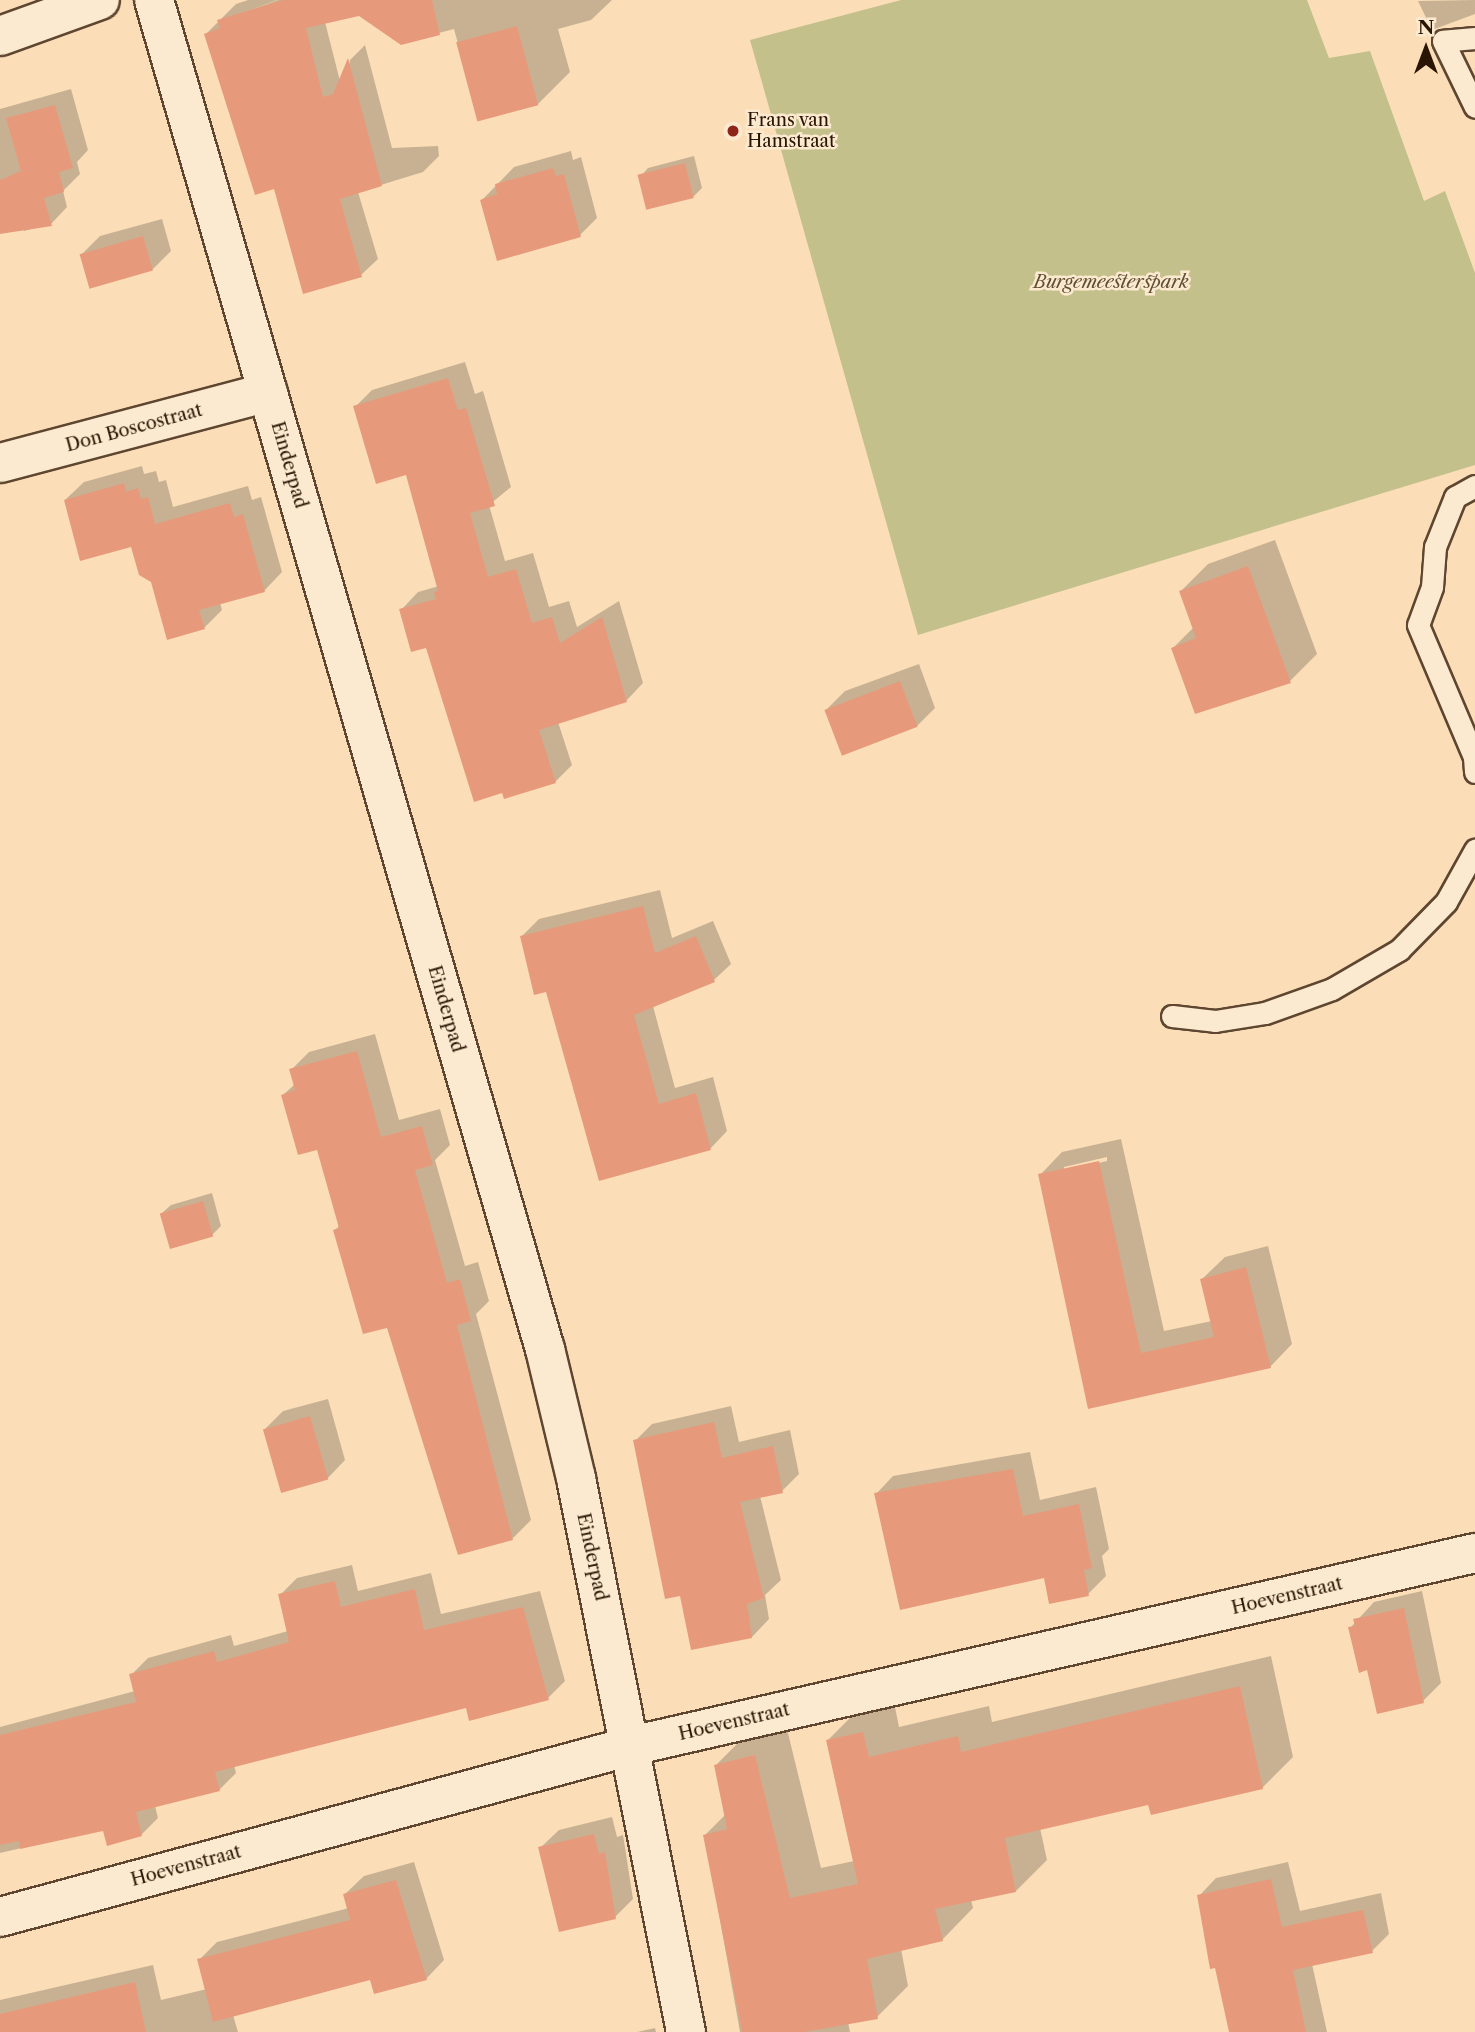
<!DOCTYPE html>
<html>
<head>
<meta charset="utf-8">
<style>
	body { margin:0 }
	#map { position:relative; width:1475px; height:2032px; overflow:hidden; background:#fbdeb7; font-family:"Libre Caslon Text",serif }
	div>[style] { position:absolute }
	.green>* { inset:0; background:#c3c08b }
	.shadow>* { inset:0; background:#0003 }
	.building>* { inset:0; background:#e79a7b; transform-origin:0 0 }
	.roads { filter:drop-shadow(2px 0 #5e4630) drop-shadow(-2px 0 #5e4630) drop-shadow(0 2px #5e4630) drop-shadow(0 -2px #5e4630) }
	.lane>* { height:21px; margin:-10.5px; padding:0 10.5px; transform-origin:10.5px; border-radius:10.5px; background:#fcead0 }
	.street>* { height:38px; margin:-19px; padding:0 19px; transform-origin:19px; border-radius:19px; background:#fcead0 }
	.secondary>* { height:38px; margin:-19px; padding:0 19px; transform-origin:19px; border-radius:19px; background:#fcead0 }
	.dots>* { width:19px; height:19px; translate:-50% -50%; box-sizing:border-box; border:4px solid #fcead0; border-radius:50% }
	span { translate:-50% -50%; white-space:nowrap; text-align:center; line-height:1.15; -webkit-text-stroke:5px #fcead0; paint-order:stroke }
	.poi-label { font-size:18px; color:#2a1403 }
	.left { translate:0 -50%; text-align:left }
	.park-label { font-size:18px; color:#605033; font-style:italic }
	.street-label { font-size:18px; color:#2a1403 }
	.north { position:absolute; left:1391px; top:14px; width:70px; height:70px; -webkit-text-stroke:5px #fcead0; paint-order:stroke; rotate:0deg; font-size:19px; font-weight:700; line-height:28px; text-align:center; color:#2a1403 }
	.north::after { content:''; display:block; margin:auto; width:24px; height:32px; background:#2a1403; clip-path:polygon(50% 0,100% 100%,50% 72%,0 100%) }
</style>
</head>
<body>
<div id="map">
	<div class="green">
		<i style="clip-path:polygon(901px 0,1307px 0,1329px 58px,1370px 51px,1424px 201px,1445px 191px,1475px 273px,1475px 465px,918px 635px,750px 40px)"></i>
	</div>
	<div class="shadow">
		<i style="clip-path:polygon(248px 0,277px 0,227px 19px,278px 0,333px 0,324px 18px,340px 81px,347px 79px,350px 60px,365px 45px,392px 148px,438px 146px,439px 156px,423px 172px,358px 192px,378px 259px,361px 275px,275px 187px,206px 34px,236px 4px)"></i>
		<i style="clip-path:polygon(374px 0,612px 0,591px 20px,558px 29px,570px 72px,538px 104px,479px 120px,454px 29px,401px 43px)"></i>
		<i style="clip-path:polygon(1475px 0,1475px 14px,1432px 30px,1418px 1px)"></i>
		<i style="clip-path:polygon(71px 89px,88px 150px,77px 162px,80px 174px,63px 191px,67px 207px,51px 224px,24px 231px,22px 227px,0 230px,0 109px)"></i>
		<i style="clip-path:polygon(571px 151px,573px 160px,581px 157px,597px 218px,580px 235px,482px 200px,514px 167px)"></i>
		<i style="clip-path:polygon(694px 156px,702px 188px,693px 197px,640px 177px,648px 168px)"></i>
		<i style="clip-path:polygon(162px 219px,171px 251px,152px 270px,82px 254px,100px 236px)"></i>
		<i style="clip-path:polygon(465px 362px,475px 394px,483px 391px,511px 487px,489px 505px,505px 561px,533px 553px,549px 607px,569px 601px,577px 627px,619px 601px,643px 683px,626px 701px,558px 722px,572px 765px,555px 782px,427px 646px,401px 610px,418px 592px,439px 586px,407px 473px,355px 407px,372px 390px)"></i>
		<i style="clip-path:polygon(142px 466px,144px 474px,156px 471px,159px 482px,166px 480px,173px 507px,248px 486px,252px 500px,261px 497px,282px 572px,264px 591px,220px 603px,222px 610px,204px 628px,153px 580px,132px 545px,65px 500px,84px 482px)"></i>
		<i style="clip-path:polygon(1275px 540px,1317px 654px,1290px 681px,1173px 648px,1194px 627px,1181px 591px,1208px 564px)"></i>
		<i style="clip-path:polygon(919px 664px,935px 708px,917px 726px,826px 710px,845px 691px)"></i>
		<i style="clip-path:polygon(660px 890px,672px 938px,713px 921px,731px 964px,714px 980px,653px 1006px,675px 1088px,713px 1077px,727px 1131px,711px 1148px,601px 1179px,547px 990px,522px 936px,539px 919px)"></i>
		<i style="clip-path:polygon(375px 1034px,399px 1120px,440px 1109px,450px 1145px,435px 1160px,465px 1266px,478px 1262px,489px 1301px,476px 1314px,531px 1520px,512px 1539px,335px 1230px,340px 1225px,319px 1148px,283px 1095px,295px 1084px,291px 1070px,309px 1052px)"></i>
		<i style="clip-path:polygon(evenodd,1121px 1139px,1164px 1331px,1212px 1321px,1202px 1279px,1225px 1257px,1268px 1246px,1292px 1344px,1270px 1367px,1089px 1407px,1040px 1175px,1062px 1152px,1121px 1139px,1107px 1157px,1107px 1161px,1064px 1171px,1064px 1167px,1107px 1157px)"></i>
		<i style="clip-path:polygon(212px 1193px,221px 1226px,212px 1235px,162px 1213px,171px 1205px)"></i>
		<i style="clip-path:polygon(328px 1399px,345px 1460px,327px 1479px,264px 1430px,283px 1411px)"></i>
		<i style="clip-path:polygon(731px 1406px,739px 1442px,790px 1430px,799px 1474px,782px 1491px,760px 1496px,781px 1580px,765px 1595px,769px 1619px,752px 1637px,681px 1594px,635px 1441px,652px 1424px)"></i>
		<i style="clip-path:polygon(1030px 1452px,1040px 1500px,1096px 1487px,1109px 1549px,1102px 1556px,1106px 1576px,1088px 1594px,876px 1494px,893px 1476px)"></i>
		<i style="clip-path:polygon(352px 1565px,358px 1591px,431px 1573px,441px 1614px,540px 1591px,565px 1681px,548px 1698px,467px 1706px,234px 1765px,236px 1773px,219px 1790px,155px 1806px,158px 1818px,141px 1835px,104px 1829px,0 1853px,0 1727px,135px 1691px,131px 1675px,148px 1658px,231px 1635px,234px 1646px,288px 1631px,280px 1595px,297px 1578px)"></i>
		<i style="clip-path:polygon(1422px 1591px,1441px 1683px,1423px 1701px,1369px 1668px,1350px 1628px,1374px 1602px)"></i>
		<i style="clip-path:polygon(1271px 1656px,1293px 1757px,1262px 1788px,1149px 1803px,1040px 1828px,1047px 1860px,1016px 1891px,971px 1900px,973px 1908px,942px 1940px,901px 1949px,908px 1986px,877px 2017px,848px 2022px,850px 2032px,740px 2032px,705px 1835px,726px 1814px,716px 1765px,747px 1734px,786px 1725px,821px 1868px,854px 1861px,828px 1740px,859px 1709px,894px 1702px,899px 1727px,989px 1706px,992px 1722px)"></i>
		<i style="clip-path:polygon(612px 1817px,617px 1837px,623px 1835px,633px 1899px,615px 1917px,540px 1848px,559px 1830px)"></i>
		<i style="clip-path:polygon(414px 1862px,444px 1960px,426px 1979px,372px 1977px,233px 2015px,238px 2032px,0 2032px,0 2000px,153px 1965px,161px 2000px,207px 1989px,199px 1960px,217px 1942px,349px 1908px,345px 1894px,364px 1876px)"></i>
		<i style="clip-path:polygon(1288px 1862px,1300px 1911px,1381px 1893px,1389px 1934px,1372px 1951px,1312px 1964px,1327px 2032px,1231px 2032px,1199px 1896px,1216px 1878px)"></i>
		<i style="clip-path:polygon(655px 2028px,656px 2032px,637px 2032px)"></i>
	</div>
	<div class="building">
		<i style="clip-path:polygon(283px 0,432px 0,440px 35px,401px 45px,359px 16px,306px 28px,323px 97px,333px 94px,348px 58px,382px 186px,340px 199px,362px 277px,303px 294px,274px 189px,255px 195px,204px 34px,220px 28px,217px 20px)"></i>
		<i style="left:517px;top:26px;width:82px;height:63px;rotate:75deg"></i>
		<i style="clip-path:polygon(55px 105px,73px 168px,59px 172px,64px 192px,44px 198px,52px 226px,0 234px,0 180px,21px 171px,6px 118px)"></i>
		<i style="left:685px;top:163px;width:36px;height:49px;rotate:76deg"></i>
		<i style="clip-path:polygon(553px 168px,556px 176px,564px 174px,581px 237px,497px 261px,480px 200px,497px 194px,495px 184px)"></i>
		<i style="left:143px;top:236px;width:36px;height:66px;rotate:74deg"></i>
		<i style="clip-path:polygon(448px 378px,458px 410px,466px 408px,495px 506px,470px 513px,488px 577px,516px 569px,532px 623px,552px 617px,560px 643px,602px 617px,627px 702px,539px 730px,556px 783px,504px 799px,502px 793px,474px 802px,426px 648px,411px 652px,399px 609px,436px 599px,434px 592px,438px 591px,406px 475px,376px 484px,353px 406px)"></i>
		<i style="clip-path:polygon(124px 483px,126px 492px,138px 488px,141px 499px,148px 497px,155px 524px,230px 503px,234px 517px,243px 514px,265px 592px,199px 610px,205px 629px,167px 640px,151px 582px,139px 575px,131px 547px,80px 561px,64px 500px)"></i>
		<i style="clip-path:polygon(1248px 566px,1291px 683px,1195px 714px,1171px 648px,1196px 638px,1179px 591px)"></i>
		<i style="left:900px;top:681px;width:49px;height:81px;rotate:69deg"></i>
		<i style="clip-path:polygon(643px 906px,655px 953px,696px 936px,715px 982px,634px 1015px,659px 1104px,696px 1093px,711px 1150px,599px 1181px,546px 992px,534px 995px,520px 936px)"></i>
		<i style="clip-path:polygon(357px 1051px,381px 1137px,422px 1126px,433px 1165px,415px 1170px,447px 1283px,460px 1279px,471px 1321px,457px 1325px,513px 1540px,458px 1555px,387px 1328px,363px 1334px,333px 1230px,339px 1228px,317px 1150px,298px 1155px,281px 1095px,295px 1090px,289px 1069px)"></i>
		<i style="clip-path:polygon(1099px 1161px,1141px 1353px,1214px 1337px,1200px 1279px,1246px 1267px,1271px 1368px,1088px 1409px,1038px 1174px)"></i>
		<i style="left:203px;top:1201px;width:37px;height:45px;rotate:74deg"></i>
		<i style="left:310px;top:1416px;width:66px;height:49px;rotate:74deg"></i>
		<i style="clip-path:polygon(714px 1422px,722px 1458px,773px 1446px,783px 1493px,740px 1502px,764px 1598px,747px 1604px,752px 1638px,691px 1650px,680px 1596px,665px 1599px,633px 1440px)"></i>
		<i style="clip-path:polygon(1013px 1469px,1023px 1516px,1079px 1504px,1092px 1568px,1084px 1570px,1089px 1596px,1049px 1604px,1044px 1578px,900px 1610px,874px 1493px)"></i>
		<i style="clip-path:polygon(335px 1581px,341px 1607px,415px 1589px,424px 1630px,523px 1607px,549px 1700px,469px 1721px,466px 1708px,215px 1772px,220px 1791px,136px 1812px,142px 1836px,107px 1846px,103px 1831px,20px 1849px,19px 1841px,0 1845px,0 1735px,136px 1702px,129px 1674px,214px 1651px,217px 1662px,289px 1642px,278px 1594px)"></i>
		<i style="clip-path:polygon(1404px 1608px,1424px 1703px,1377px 1714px,1367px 1670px,1359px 1673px,1348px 1627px,1355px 1626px,1353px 1619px)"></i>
		<i style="clip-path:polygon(1240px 1686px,1263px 1789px,1151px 1815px,1148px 1805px,1005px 1838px,1016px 1892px,935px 1909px,943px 1941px,867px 1959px,878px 2019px,804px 2032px,742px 2032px,703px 1835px,727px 1829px,714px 1765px,755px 1755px,790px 1898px,858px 1884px,826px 1740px,863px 1732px,869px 1757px,958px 1736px,961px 1752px)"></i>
		<i style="clip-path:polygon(594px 1834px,599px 1854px,605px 1852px,616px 1919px,559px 1932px,538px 1847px)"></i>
		<i style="clip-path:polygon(1271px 1879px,1282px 1927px,1363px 1910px,1373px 1953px,1293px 1970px,1306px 2032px,1229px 2032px,1215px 1968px,1210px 1969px,1197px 1895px)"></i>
		<i style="clip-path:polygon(396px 1880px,427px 1980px,374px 1994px,370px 1980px,213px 2022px,197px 1959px,350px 1920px,343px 1894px)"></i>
		<i style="clip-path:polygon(135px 1982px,146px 2032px,0 2032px,0 2014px)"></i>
	</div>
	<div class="roads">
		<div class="lane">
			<i style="left:1475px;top:38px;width:32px;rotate:175deg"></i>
			<i style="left:1443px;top:41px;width:73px;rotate:64.1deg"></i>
			<i style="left:1475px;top:486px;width:23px;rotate:151deg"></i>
			<i style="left:1455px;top:497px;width:54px;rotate:111.8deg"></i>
			<i style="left:1435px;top:547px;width:40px;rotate:94.3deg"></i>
			<i style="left:1432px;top:587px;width:40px;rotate:110.2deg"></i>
			<i style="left:1418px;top:625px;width:143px;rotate:67deg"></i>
			<i style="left:1474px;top:757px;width:15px;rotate:86deg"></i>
			<i style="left:1172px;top:1016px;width:43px;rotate:6.6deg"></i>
			<i style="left:1215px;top:1021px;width:51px;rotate:-9.1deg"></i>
			<i style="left:1265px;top:1013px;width:71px;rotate:-19.7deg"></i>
			<i style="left:1332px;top:989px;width:78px;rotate:-30.2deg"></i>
			<i style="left:1399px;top:950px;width:67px;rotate:-45.6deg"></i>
			<i style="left:1446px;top:902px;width:60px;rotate:-60.9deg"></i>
		</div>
		<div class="street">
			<i style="left:154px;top:0;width:1405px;rotate:73.84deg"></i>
			<i style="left:545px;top:1349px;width:133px;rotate:76.5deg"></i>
			<i style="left:576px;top:1478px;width:565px;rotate:78.77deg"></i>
			<i style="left:0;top:36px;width:106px;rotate:-19.8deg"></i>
			<i style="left:0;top:463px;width:277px;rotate:-14.8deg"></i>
		</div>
		<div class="secondary">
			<i style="left:0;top:1917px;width:654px;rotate:-15.16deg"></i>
			<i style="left:631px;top:1746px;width:866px;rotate:-12.88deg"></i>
		</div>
	</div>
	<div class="dots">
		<i style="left:733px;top:131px;background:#8f2418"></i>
	</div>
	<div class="poi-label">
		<span class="left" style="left:747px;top:131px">Frans van<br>Hamstraat</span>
	</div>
	<div class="park-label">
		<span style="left:1111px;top:282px">Burgemeesterspark</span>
	</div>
	<div class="street-label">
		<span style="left:134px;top:428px;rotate:-15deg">Don Boscostraat</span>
		<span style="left:289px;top:465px;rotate:74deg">Einderpad</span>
		<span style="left:446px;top:1009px;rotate:74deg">Einderpad</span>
		<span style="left:592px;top:1557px;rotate:78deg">Einderpad</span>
		<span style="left:1287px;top:1596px;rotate:-13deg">Hoevenstraat</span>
		<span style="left:734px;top:1722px;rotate:-13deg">Hoevenstraat</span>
		<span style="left:186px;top:1866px;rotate:-15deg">Hoevenstraat</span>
	</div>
	<div class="north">N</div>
</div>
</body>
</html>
